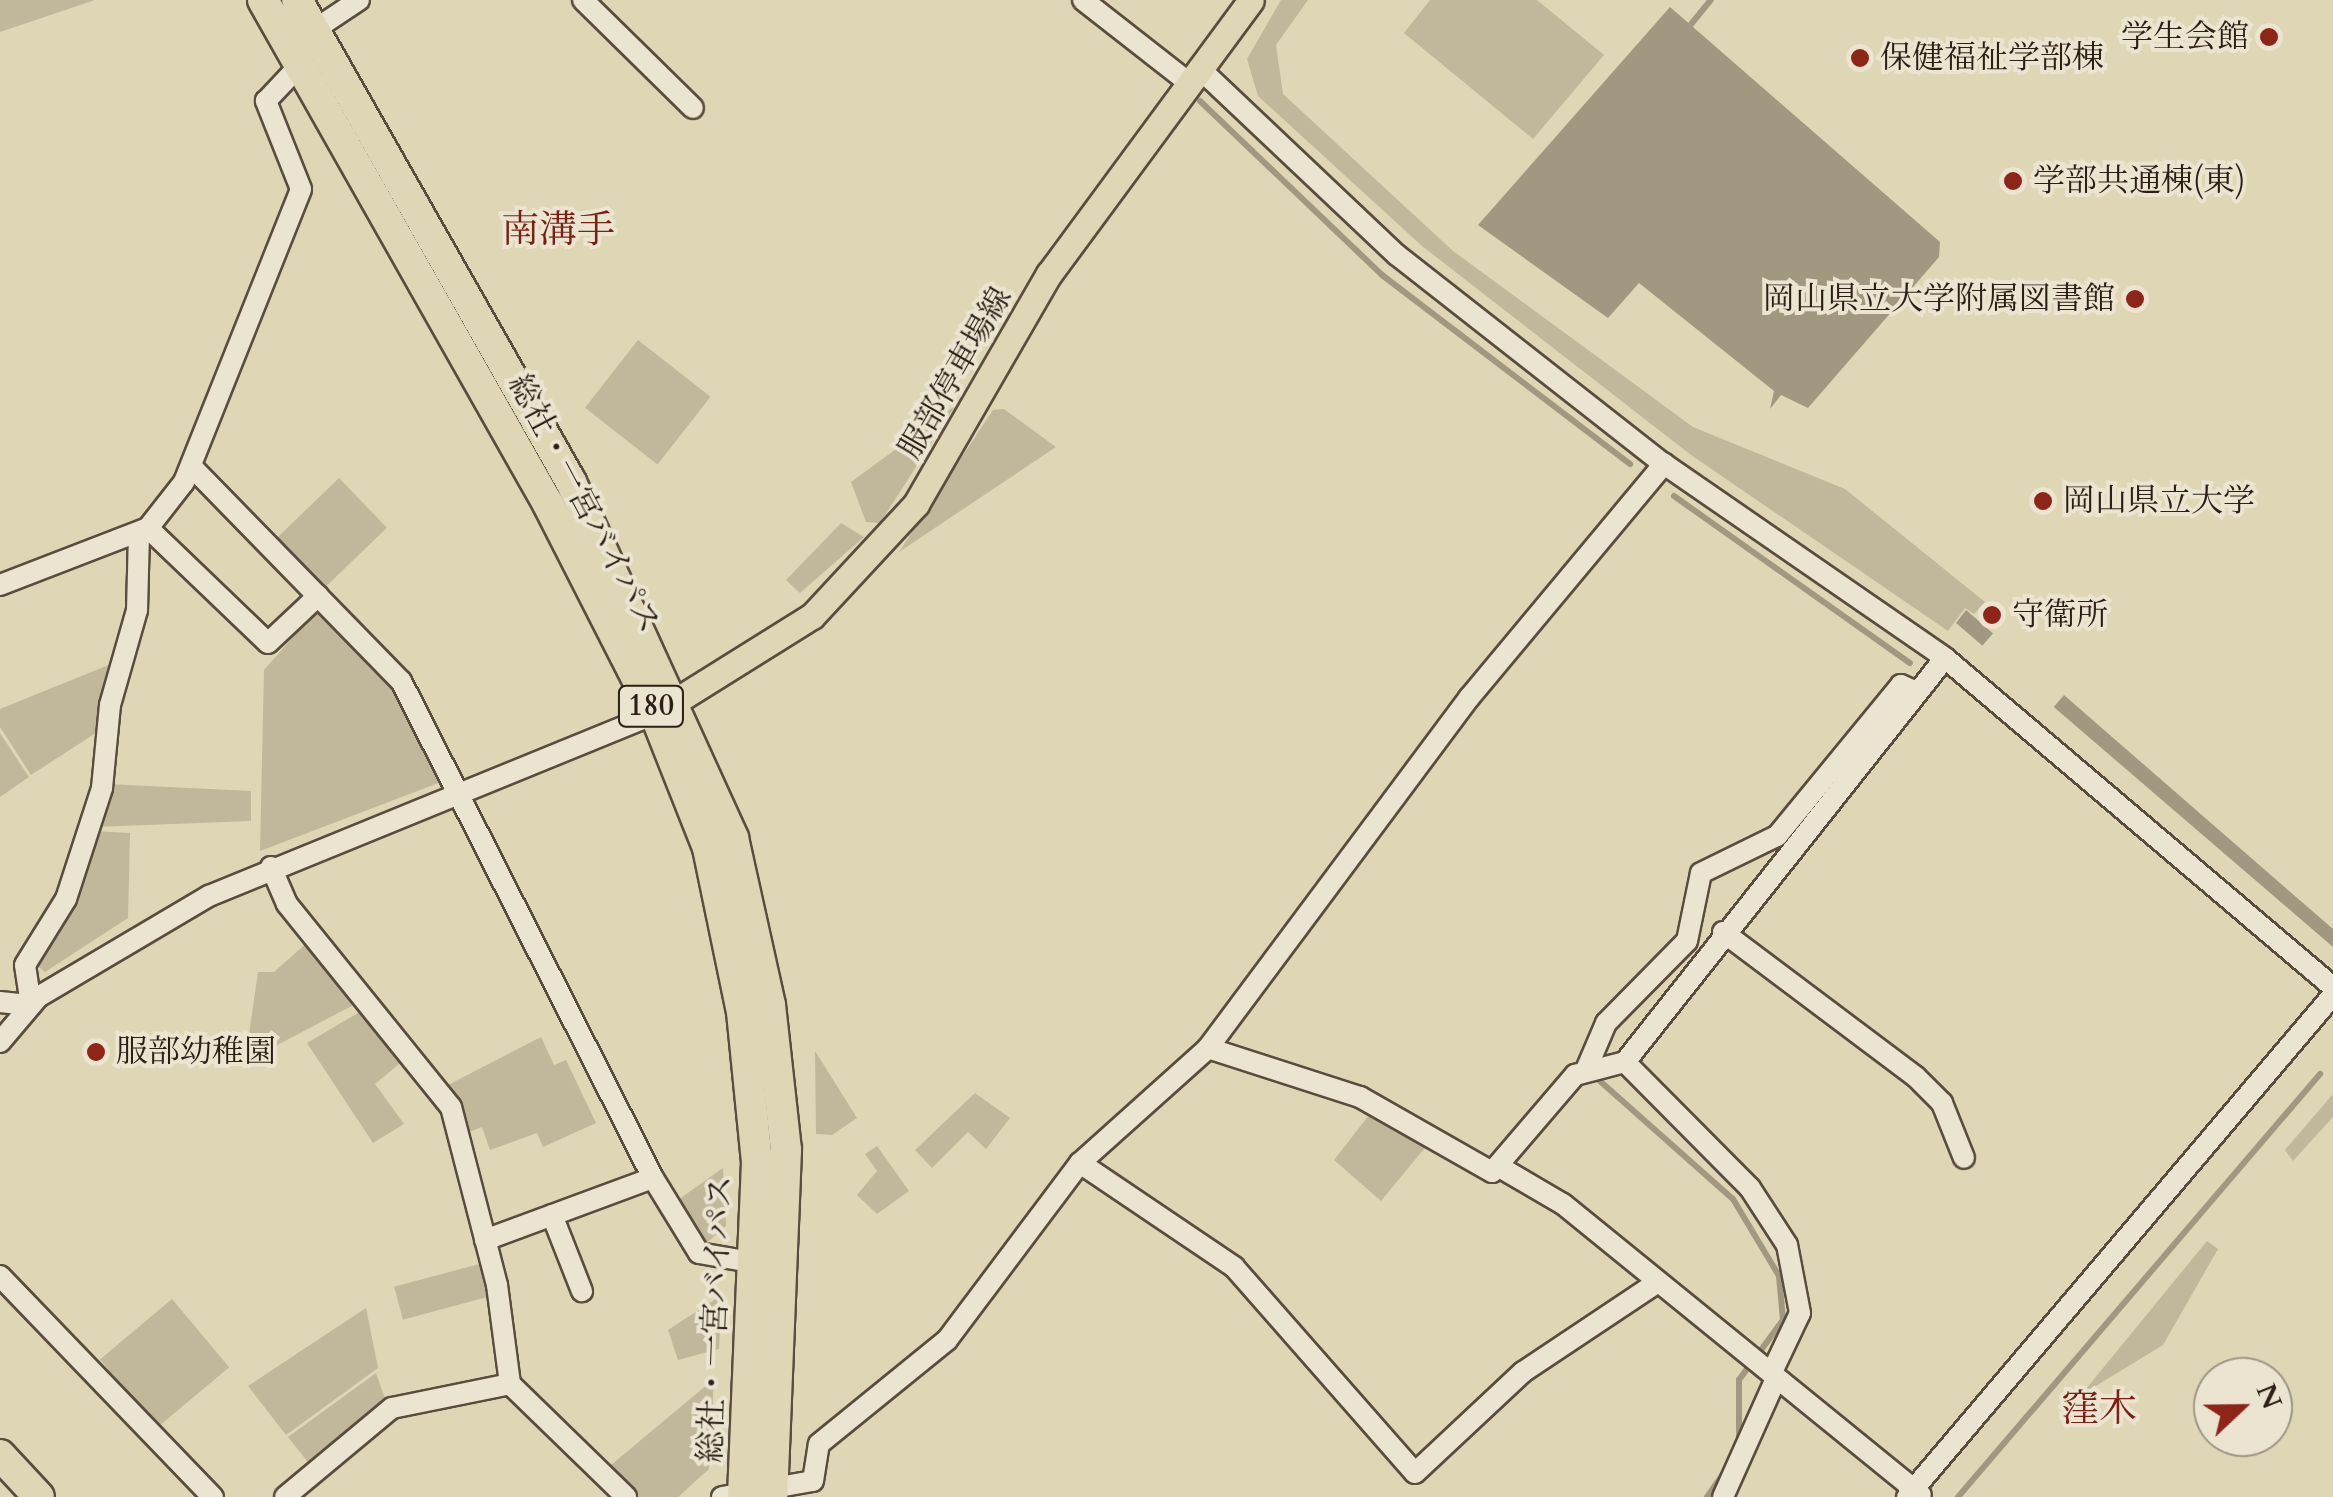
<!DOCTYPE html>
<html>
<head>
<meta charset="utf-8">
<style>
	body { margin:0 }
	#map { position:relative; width:2333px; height:1497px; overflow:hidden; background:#dfd6b6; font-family:Cardo,"Noto Serif JP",serif }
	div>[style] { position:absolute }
	.green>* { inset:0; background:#c1b79b; transform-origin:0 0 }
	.water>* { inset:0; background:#a29780 }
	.pier>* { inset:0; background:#dfd6b6; transform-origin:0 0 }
	.stream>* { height:6px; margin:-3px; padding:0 3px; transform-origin:3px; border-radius:3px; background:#a29780 }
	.roads { filter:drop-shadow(2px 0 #5a4c3e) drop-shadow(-2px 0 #5a4c3e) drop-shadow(0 2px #5a4c3e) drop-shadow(0 -2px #5a4c3e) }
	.minor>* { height:20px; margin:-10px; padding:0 10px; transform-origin:10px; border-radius:10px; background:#eae4d0 }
	.major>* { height:25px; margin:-12.5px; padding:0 12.5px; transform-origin:12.5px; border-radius:12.5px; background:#dfd6b6 }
	.highway>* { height:30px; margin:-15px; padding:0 15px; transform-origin:15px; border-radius:15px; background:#dfd6b6 }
	.dots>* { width:28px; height:28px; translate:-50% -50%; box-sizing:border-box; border:5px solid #eae4d0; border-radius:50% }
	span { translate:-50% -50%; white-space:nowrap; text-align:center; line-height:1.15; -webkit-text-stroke:8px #eae4d0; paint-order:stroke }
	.shield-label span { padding:2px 8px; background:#eae4d0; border:2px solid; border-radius:8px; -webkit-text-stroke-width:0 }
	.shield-label { font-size:30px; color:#2d1e16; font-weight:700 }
	.poi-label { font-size:32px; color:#2d1e16 }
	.right { translate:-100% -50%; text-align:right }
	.left { translate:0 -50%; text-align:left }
	.street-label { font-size:32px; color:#2d1e16 }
	.quarter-label { font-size:38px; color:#7a1f14 }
	.north { position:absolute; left:2193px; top:1357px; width:100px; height:100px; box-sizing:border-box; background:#eae4d0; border:2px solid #9e9586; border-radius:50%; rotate:68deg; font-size:28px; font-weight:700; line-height:40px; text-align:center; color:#2d1e16 }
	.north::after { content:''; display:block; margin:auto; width:35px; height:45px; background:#8f2418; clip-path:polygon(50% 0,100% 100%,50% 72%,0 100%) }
</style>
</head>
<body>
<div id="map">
	<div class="green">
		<i style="clip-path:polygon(0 0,95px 0,0 32px)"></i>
		<i style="clip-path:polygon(1281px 0,1308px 0,1276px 45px,1283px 94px,1453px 251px,1693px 427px,1845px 489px,1985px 602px,1974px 614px,1965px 608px,1948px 631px,1691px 455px,1422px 246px,1258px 96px,1247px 59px)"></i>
		<i style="clip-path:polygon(1430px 0,1537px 0,1604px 55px,1533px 139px,1404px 33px)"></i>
		<i style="left:638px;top:340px;width:92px;height:86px;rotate:38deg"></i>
		<i style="clip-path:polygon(955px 406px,880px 523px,866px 522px,851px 482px)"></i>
		<i style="clip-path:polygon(1004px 409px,1056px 447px,899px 552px,993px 410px)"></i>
		<i style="left:339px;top:478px;width:69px;height:87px;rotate:46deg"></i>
		<i style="clip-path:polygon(841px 523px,864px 537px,800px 593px,786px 580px)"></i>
		<i style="clip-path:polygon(319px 607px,398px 690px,441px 782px,260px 851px,264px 670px)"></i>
		<i style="clip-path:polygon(121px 660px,102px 729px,31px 775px,0 727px,0 709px)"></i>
		<i style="clip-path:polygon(0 733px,29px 777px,0 797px)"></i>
		<i style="clip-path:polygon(107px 784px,251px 791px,251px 821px,94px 827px)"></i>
		<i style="clip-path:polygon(94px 831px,130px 833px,128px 918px,45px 972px,33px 962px)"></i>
		<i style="clip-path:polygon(309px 941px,361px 1001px,245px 1062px,258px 972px,274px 972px)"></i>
		<i style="clip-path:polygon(368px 1007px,405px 1059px,375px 1084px,404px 1124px,373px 1143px,307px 1043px)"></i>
		<i style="clip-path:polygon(541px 1037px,554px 1065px,566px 1060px,596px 1123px,543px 1147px,537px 1133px,490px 1150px,482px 1127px,466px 1133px,446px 1086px)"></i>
		<i style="clip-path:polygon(815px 1051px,857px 1118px,832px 1135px,816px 1134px)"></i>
		<i style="clip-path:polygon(975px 1093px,1010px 1118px,986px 1149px,968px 1132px,932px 1168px,915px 1150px)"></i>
		<i style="clip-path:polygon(2333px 1094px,2333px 1117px,2293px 1161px,2285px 1150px)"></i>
		<i style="clip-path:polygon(1373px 1110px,1428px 1144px,1381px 1201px,1334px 1160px)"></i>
		<i style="clip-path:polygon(877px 1146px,909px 1191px,877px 1214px,857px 1195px,877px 1171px,865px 1154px)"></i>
		<i style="clip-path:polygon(723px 1168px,726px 1226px,703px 1246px,675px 1202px)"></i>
		<i style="clip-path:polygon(2207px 1241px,2218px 1249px,2163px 1345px,2081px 1395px)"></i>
		<i style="left:483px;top:1263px;width:34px;height:92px;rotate:75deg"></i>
		<i style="clip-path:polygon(722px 1295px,719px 1349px,678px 1360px,668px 1330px)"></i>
		<i style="left:172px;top:1299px;width:89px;height:94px;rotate:50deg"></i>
		<i style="clip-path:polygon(366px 1308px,378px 1368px,286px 1435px,248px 1386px)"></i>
		<i style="clip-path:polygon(376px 1373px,387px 1404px,311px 1466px,288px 1437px)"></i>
		<i style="clip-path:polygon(714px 1379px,709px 1469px,678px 1497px,638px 1497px,611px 1465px)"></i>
	</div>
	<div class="water">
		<i style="clip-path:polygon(1670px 7px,1940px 242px,1939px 257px,1808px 408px,1781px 395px,1770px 409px,1774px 391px,1639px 283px,1608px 318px,1478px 225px)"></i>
		<i style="clip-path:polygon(1966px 610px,2333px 929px,2333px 947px,1956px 623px)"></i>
	</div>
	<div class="pier">
		<i style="left:1996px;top:630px;width:94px;height:23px;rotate:41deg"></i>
	</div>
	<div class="stream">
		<i style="left:1688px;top:28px;width:36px;rotate:-51deg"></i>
		<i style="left:1200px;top:101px;width:252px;rotate:43.7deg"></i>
		<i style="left:1382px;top:275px;width:312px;rotate:37.3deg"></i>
		<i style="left:1674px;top:496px;width:289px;rotate:35.3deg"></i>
		<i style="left:1592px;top:1074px;width:188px;rotate:41.6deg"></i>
		<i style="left:1733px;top:1199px;width:90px;rotate:59.1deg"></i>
		<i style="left:1779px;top:1276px;width:44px;rotate:84.8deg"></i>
		<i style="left:1783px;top:1320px;width:74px;rotate:126.3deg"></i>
		<i style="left:1739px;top:1380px;width:62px;rotate:90deg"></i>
		<i style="left:1707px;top:1497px;width:32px;rotate:-55deg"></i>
		<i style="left:1958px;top:1497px;width:557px;rotate:-49.44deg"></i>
	</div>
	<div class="roads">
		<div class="minor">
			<i style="left:583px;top:0;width:154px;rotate:44.5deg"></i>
			<i style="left:1083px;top:0;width:133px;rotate:38deg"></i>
			<i style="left:1199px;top:68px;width:272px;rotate:43.4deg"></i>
			<i style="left:1397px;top:255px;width:339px;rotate:38.1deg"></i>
			<i style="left:1664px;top:464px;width:341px;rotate:34.6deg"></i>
			<i style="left:1945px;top:658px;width:509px;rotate:40.3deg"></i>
			<i style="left:191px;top:466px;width:301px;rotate:45.7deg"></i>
			<i style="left:401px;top:681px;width:557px;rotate:63.11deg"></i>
			<i style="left:653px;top:1178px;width:88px;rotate:58.5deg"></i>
			<i style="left:699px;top:1253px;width:59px;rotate:9.8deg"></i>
			<i style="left:148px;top:528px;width:166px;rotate:43.8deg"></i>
			<i style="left:268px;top:643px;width:69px;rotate:-43.2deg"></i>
			<i style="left:0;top:585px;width:159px;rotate:-21.1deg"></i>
			<i style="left:148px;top:528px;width:58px;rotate:-52deg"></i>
			<i style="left:184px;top:482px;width:315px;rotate:-68.2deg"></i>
			<i style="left:301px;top:189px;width:95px;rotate:-111.7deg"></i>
			<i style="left:266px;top:101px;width:50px;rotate:-46.6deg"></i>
			<i style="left:300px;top:65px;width:38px;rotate:-68deg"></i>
			<i style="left:314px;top:30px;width:54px;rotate:-33.7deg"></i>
			<i style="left:271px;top:867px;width:40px;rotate:66.6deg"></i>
			<i style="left:287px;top:904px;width:261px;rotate:51.1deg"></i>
			<i style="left:451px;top:1107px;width:184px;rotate:75.5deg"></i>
			<i style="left:497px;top:1285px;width:100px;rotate:82.5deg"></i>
			<i style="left:1723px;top:932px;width:241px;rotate:36.9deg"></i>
			<i style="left:1916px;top:1077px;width:37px;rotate:45deg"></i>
			<i style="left:1942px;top:1103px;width:59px;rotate:68.2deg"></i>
			<i style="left:0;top:1002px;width:31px;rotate:6deg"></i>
			<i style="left:31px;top:1005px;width:40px;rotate:-98.5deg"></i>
			<i style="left:25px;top:965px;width:78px;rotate:-58.2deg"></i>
			<i style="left:66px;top:899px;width:117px;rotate:-72deg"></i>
			<i style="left:102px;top:788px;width:83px;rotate:-84.5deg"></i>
			<i style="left:110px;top:705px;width:99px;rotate:-74.1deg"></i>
			<i style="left:137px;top:610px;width:77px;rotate:-88.5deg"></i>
			<i style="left:0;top:1042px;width:59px;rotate:-49.8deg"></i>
			<i style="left:38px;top:997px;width:199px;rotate:-30.6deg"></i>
			<i style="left:209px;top:896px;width:482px;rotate:-22.2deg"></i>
			<i style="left:1208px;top:1048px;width:160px;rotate:17.9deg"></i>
			<i style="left:1360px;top:1097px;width:152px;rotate:29.6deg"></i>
			<i style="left:1492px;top:1172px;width:128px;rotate:-49.4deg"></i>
			<i style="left:1575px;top:1075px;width:52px;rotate:-14.6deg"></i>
			<i style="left:1586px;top:1070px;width:51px;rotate:-66.9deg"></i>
			<i style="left:1606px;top:1023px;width:115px;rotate:-45.4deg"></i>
			<i style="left:1687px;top:941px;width:69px;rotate:-78.4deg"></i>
			<i style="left:1701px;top:873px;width:85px;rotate:-26deg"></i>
			<i style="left:1777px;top:836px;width:195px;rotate:-50.6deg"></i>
			<i style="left:1901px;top:685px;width:17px;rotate:25deg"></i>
			<i style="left:1080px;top:1163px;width:186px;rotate:34deg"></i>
			<i style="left:1234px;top:1267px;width:274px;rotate:48.7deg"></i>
			<i style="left:1415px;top:1473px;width:148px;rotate:-43.1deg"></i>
			<i style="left:1523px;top:1372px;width:162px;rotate:-33.7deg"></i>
			<i style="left:1503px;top:1169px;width:69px;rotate:30.3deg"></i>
			<i style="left:1563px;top:1204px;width:461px;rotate:39.1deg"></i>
			<i style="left:552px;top:1215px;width:82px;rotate:68.5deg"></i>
			<i style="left:485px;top:1240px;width:179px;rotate:-20.3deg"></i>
			<i style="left:0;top:1276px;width:307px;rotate:46.1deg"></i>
			<i style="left:1772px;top:1372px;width:65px;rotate:-64.6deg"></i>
			<i style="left:1800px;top:1313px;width:69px;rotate:-100.8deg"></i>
			<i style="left:1787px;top:1245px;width:68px;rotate:-123deg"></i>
			<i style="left:1750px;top:1188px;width:177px;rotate:-134.8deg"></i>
			<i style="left:1625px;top:1062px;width:515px;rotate:-51.62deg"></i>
			<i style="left:285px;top:1497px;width:139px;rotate:-39.8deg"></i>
			<i style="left:392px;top:1408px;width:120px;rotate:-11.5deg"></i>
			<i style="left:510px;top:1384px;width:162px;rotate:44.2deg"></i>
			<i style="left:722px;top:1497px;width:92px;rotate:-10deg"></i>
			<i style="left:813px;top:1481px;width:37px;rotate:-81deg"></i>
			<i style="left:819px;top:1444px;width:165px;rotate:-39.1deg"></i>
			<i style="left:947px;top:1340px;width:221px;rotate:-53.1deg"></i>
			<i style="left:1080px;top:1163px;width:172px;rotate:-41.9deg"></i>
			<i style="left:1208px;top:1048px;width:437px;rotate:-53.3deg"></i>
			<i style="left:1469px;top:698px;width:305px;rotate:-50.2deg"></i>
			<i style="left:1723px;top:1497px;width:127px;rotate:-65.9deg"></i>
			<i style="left:1907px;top:1497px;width:658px;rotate:-49.68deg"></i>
		</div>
		<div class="major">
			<i style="left:655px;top:714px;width:185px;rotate:-32deg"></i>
			<i style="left:812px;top:616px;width:153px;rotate:-47.1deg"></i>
			<i style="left:916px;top:504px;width:266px;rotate:-60deg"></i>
			<i style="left:1049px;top:274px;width:340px;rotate:-53.6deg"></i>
		</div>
		<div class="highway">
			<i style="left:263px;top:0;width:579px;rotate:60.51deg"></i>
			<i style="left:548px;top:504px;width:236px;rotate:63deg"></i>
			<i style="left:655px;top:714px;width:144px;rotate:68.4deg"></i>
			<i style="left:708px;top:848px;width:167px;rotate:78.3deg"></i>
			<i style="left:742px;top:1012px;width:151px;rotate:84.3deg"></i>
			<i style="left:757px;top:1162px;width:335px;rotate:92.4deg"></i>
			<i style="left:297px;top:0;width:554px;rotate:60.38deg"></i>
			<i style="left:571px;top:482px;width:391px;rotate:65.5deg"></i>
			<i style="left:733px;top:838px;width:171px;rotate:77.5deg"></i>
			<i style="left:770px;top:1005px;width:146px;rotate:83.7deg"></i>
			<i style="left:786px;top:1150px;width:347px;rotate:92.3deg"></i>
			<i style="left:0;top:1455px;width:57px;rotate:47.1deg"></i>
		</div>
	</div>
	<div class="dots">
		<i style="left:2269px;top:37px;background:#8f2418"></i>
		<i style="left:1860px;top:58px;background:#8f2418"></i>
		<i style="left:2013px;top:181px;background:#8f2418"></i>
		<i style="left:2135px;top:299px;background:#8f2418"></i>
		<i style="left:2043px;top:501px;background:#8f2418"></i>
		<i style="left:1992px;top:615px;background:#8f2418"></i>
		<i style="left:96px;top:1052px;background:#8f2418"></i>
	</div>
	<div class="shield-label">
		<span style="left:651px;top:706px">180</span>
	</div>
	<div class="poi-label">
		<span class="right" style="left:2249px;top:37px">学生会館</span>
		<span class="left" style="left:1880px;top:58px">保健福祉学部棟</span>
		<span class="left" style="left:2033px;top:181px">学部共通棟(東)</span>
		<span class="right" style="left:2115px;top:299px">岡山県立大学附属図書館</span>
		<span class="left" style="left:2063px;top:501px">岡山県立大学</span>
		<span class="left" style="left:2012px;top:615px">守衛所</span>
		<span class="left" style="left:116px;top:1052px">服部幼稚園</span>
	</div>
	<div class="street-label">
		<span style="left:956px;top:373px;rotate:-60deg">服部停車場線</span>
		<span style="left:584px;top:504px;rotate:62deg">総社・一宮バイパス</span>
		<span style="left:716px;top:1319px;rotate:-88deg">総社・一宮バイパス</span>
	</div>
	<div class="quarter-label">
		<span style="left:558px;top:231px">南溝手</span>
		<span style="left:2099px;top:1410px">窪木</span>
	</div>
	<div class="north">N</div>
</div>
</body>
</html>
